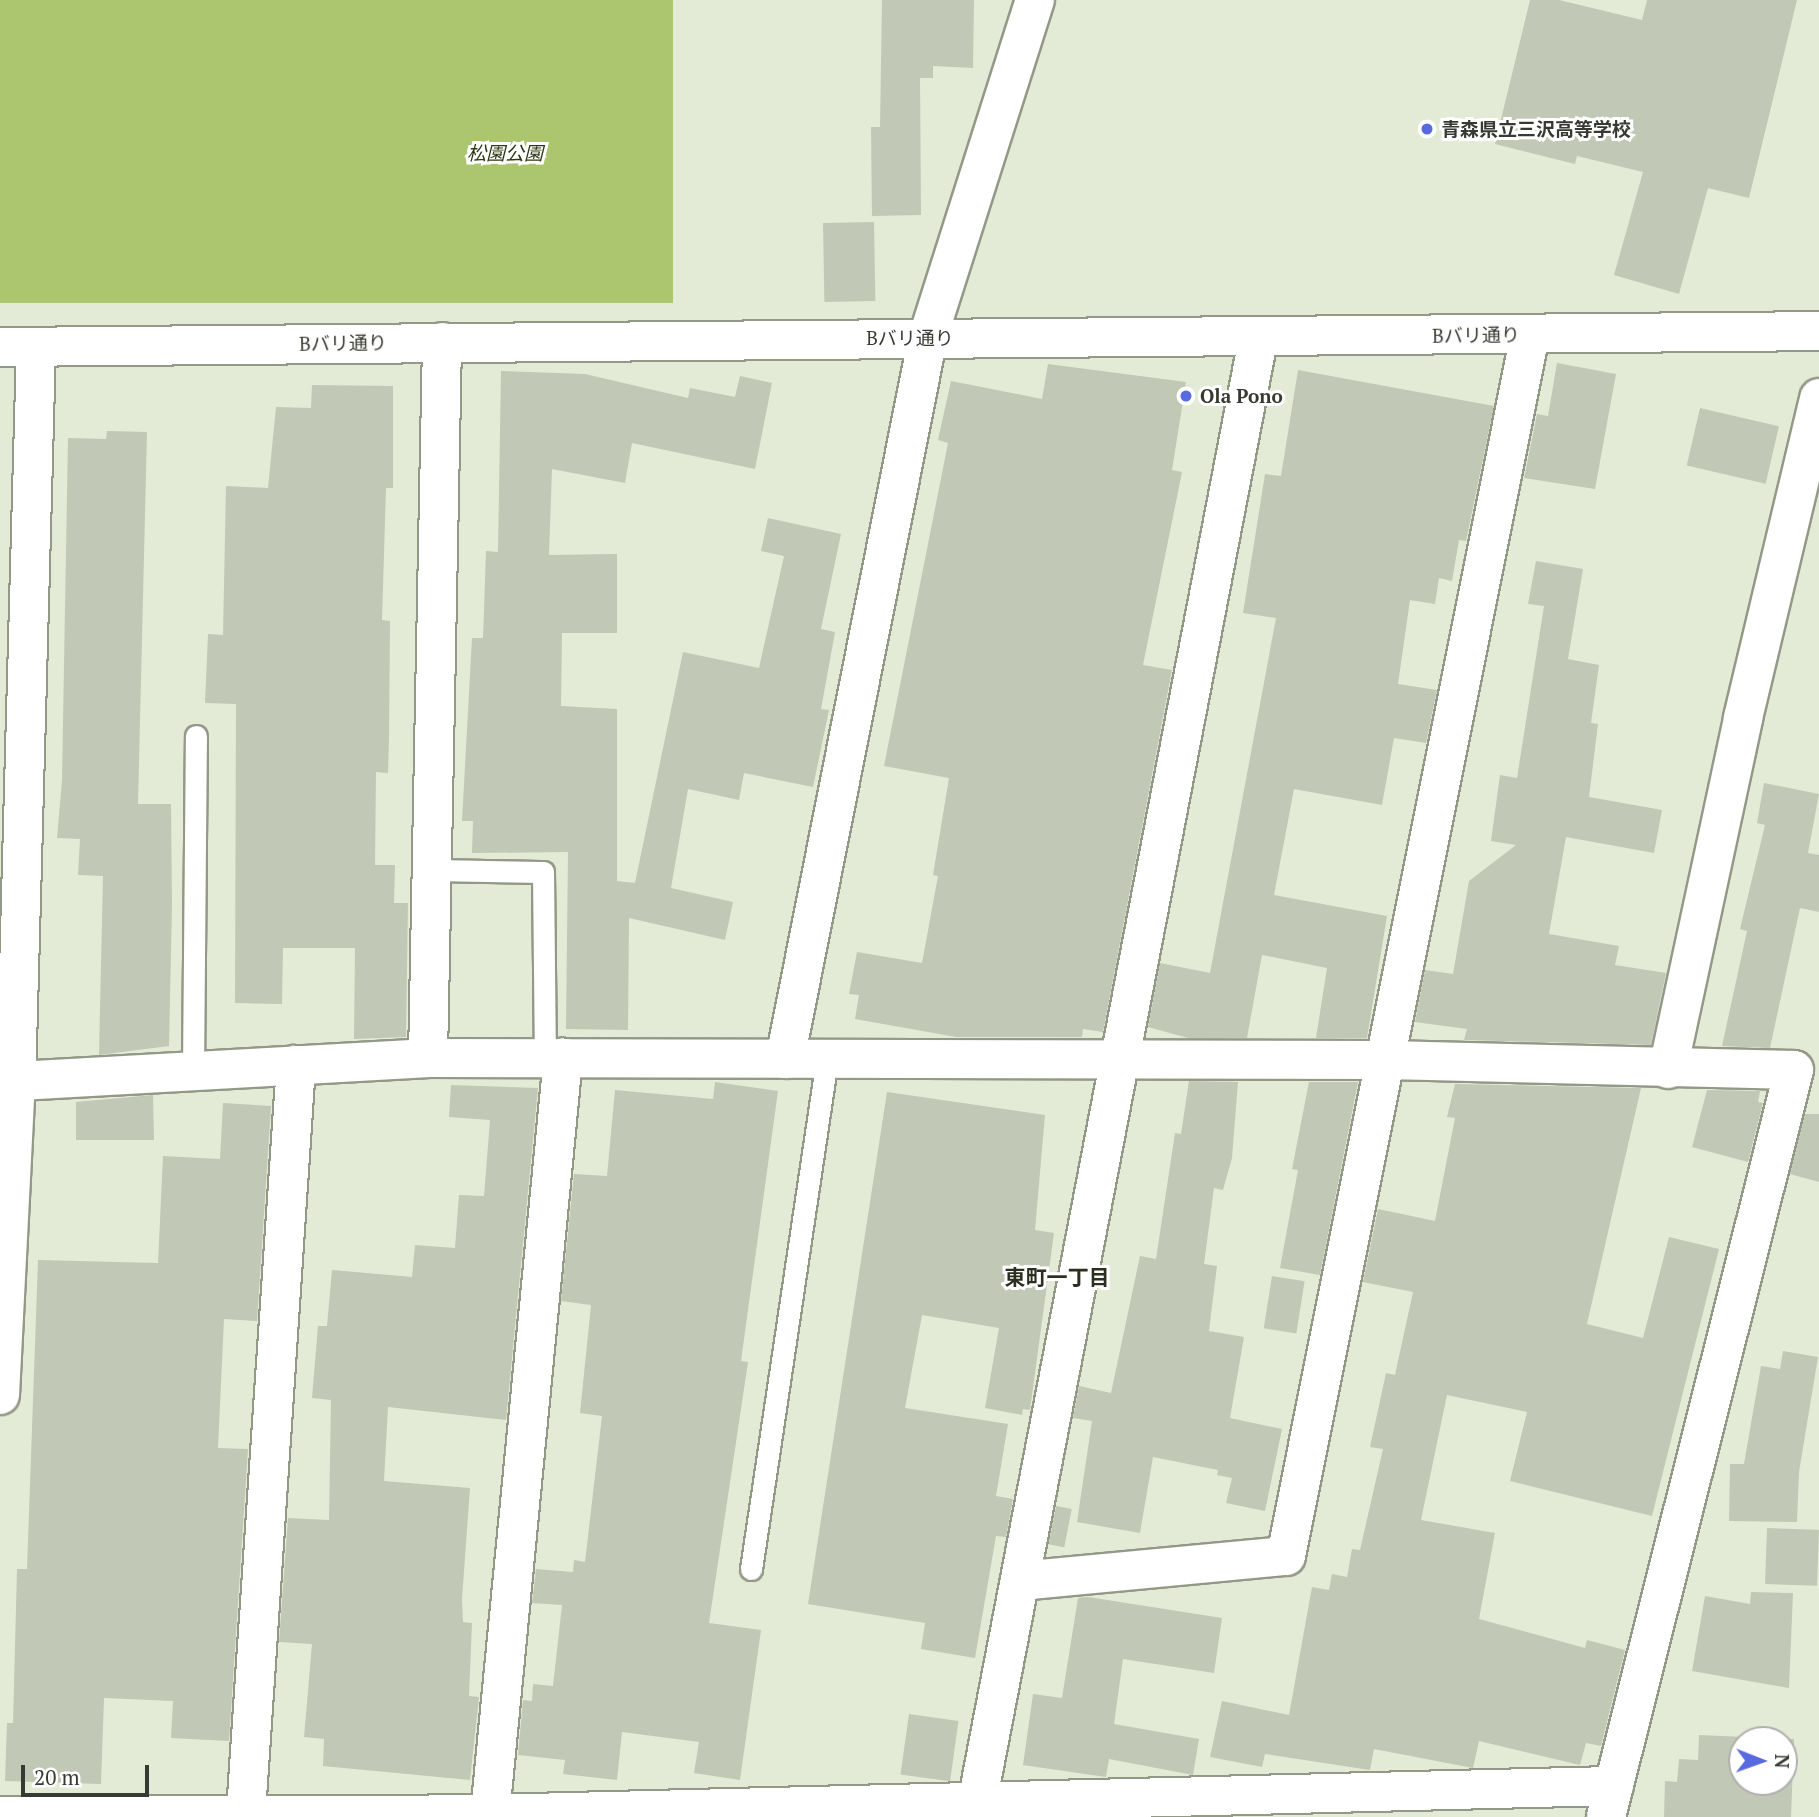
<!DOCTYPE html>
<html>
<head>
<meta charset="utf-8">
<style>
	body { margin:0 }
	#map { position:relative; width:1819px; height:1817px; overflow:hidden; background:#e3ead6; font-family:"PT Serif","Noto Sans JP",serif }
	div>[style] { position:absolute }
	.green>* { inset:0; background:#acc66f; transform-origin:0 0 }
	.building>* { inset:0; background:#c1c8b5; transform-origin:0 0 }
	.roads { filter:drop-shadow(2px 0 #939987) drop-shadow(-2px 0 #939987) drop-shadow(0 2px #939987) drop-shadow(0 -2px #939987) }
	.lane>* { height:21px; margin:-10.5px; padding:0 10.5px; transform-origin:10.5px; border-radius:10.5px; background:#fff }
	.street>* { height:38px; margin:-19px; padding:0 19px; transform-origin:19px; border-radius:19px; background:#fff }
	.secondary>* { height:38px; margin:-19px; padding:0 19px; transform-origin:19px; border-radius:19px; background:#fff }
	.dots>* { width:19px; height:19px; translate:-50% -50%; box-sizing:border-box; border:4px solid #fff; border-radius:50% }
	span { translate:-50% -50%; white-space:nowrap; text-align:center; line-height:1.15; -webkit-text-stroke:6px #fff; paint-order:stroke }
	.poi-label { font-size:19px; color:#373a32; font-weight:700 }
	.left { translate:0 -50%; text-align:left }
	.park-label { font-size:19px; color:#2e3813; font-style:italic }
	.street-label { font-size:19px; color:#373a32 }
	.neighbourhood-label { font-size:21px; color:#2a2f1f; font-weight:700 }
	.north { position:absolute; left:1728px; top:1726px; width:70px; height:70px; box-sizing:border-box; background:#fff; border:2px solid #afb0ad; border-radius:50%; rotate:91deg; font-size:19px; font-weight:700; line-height:28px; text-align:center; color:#373a32 }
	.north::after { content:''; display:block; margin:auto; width:24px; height:32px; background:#586ae0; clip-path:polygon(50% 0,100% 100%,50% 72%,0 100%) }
	.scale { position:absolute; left:21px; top:1765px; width:128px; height:32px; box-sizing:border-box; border:4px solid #373a32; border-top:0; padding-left:9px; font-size:21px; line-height:24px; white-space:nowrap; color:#373a32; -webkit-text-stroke:5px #fff; paint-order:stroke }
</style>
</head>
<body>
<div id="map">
	<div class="green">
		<i style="left:0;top:0;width:673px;height:303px"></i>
	</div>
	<div class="building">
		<i style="clip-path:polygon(882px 0,974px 0,973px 68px,933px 66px,933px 78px,920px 78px,921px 215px,872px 216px,871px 127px,880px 127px)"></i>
		<i style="clip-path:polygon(1530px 0,1559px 0,1642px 20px,1647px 0,1797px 0,1749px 198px,1708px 188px,1679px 294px,1614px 275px,1643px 172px,1577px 156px,1575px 164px,1495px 144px)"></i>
		<i style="left:874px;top:222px;width:79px;height:51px;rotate:89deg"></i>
		<i style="clip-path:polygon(1557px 363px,1616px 374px,1595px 489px,1524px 478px,1537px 414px,1548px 416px)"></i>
		<i style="clip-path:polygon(1048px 364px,1186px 382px,1172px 470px,1182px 472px,1143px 665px,1172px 670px,1103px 1032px,1083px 1029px,1082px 1037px,956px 1037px,855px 1019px,859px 995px,849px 994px,857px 952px,922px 963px,938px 876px,933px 875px,949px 778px,884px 766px,948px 443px,938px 440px,951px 381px,1042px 399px)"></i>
		<i style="clip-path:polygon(1298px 370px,1494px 406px,1466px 541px,1459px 540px,1452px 581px,1439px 578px,1435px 604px,1410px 600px,1398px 684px,1437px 690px,1426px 743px,1394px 738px,1382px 805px,1294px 789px,1274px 895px,1387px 916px,1367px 1038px,1316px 1038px,1327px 968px,1262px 955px,1247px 1038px,1188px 1038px,1148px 1027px,1160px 963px,1210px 973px,1276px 618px,1243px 613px,1265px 474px,1281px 476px)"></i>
		<i style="clip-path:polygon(501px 371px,585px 374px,688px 398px,690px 388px,735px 397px,740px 376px,772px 383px,755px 469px,632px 443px,625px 483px,552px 469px,549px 555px,617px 554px,617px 633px,562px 633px,561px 706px,617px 709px,617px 881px,635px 883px,683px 652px,759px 668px,784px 556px,761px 551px,768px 518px,841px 534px,821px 629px,835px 632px,821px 709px,829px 710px,813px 787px,744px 773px,739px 800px,688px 789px,671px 888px,733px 902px,725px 940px,629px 918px,628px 1030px,566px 1029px,568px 852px,472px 853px,473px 821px,462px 821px,472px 638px,483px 638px,486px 551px,498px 552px)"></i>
		<i style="clip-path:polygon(312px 385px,393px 386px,393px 488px,386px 488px,382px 620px,390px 621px,389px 739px,388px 773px,376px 772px,375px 865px,395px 865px,394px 903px,408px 903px,406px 1037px,354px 1039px,355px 948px,283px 948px,282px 1004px,235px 1003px,236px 704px,205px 703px,208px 634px,223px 635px,226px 486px,268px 488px,276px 407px,311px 408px)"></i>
		<i style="left:1700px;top:408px;width:81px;height:59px;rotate:13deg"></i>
		<i style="clip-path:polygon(107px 431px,147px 432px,138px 804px,171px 804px,172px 905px,169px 1046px,99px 1055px,103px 876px,78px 875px,80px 839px,57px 838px,62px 780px,68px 438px,106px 439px)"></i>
		<i style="clip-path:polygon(1536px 561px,1583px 569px,1568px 659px,1599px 665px,1591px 723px,1598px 724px,1589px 797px,1662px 810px,1654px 853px,1566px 837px,1549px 934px,1619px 946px,1615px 965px,1666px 973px,1651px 1045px,1464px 1040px,1467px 1029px,1415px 1022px,1425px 970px,1453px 974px,1469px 881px,1516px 845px,1491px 841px,1500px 775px,1517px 778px,1544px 606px,1528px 604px)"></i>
		<i style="clip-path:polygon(1764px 783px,1819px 794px,1808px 853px,1819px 855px,1819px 912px,1800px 908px,1770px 1048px,1722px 1046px,1747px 931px,1740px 929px,1765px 825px,1757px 823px)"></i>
		<i style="clip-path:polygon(1189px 1081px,1238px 1082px,1232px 1158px,1223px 1190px,1214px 1188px,1204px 1264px,1217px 1266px,1209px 1331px,1244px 1337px,1230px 1418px,1282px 1429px,1265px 1511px,1226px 1503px,1232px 1478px,1217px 1475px,1218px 1470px,1153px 1457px,1140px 1533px,1077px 1522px,1092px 1421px,1073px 1418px,1079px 1386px,1111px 1393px,1140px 1256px,1156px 1259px,1175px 1133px,1181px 1134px)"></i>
		<i style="clip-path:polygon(715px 1082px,778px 1091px,741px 1361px,748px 1362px,709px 1623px,761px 1630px,740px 1780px,694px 1773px,699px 1742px,622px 1732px,617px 1780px,563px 1774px,565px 1760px,518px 1755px,523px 1700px,532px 1701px,533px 1684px,553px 1686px,562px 1605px,532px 1603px,536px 1569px,573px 1572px,574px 1560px,585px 1562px,602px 1416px,580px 1413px,591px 1305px,561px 1301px,574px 1174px,607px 1176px,615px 1090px,713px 1099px)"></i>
		<i style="clip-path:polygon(1309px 1082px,1358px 1082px,1320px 1275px,1280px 1268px,1298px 1170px,1292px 1169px)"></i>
		<i style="clip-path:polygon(1455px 1084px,1641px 1088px,1587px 1324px,1643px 1338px,1669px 1237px,1719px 1249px,1652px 1516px,1510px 1481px,1527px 1412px,1447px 1395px,1421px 1520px,1495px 1533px,1479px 1619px,1585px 1648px,1587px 1640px,1625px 1650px,1601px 1746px,1586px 1743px,1580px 1765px,1479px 1741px,1473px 1768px,1374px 1749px,1370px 1770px,1265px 1754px,1262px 1767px,1210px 1757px,1222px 1701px,1289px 1715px,1312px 1587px,1329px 1590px,1332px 1574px,1347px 1577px,1352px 1549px,1360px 1550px,1383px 1449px,1370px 1447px,1386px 1373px,1395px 1375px,1413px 1292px,1363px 1282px,1378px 1209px,1435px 1221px,1455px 1118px,1447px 1117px)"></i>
		<i style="clip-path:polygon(451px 1085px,538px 1088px,506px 1420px,388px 1407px,384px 1481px,470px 1488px,462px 1599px,463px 1622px,472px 1623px,469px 1696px,479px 1697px,470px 1780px,323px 1766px,324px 1739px,304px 1737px,312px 1644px,279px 1642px,288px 1518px,329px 1520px,331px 1400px,312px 1398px,318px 1326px,327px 1326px,332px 1270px,412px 1277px,415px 1245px,455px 1248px,459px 1195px,484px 1196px,490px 1120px,449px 1117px)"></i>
		<i style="clip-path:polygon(1707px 1090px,1760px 1091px,1758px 1102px,1763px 1103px,1748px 1162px,1692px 1147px)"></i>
		<i style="clip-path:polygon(887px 1092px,1045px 1115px,1035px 1230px,1054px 1233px,1030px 1410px,1023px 1409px,1022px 1415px,985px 1408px,999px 1328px,922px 1315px,905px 1408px,1008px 1424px,996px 1496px,1013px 1499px,1006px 1537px,996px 1536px,975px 1658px,921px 1649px,925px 1623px,808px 1604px)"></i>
		<i style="clip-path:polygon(153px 1095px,154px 1140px,76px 1140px,76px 1102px)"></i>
		<i style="clip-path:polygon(223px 1103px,271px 1106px,257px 1321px,224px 1319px,218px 1448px,248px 1449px,229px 1741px,171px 1738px,173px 1701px,104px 1698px,101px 1784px,5px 1781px,7px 1723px,13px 1723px,17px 1569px,27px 1569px,38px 1260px,158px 1263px,163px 1156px,220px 1159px)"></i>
		<i style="clip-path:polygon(1805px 1114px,1819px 1114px,1819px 1182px,1790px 1174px)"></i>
		<i style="left:1272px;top:1276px;width:33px;height:53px;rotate:9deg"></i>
		<i style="clip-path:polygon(1783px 1351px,1818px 1357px,1799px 1472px,1797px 1522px,1729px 1521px,1730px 1464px,1744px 1464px,1761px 1366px,1780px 1369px)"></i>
		<i style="left:1056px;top:1506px;width:16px;height:39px;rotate:11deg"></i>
		<i style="left:1767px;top:1528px;width:52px;height:56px;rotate:2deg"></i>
		<i style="clip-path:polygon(1751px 1592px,1793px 1593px,1789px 1688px,1692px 1671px,1705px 1596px,1750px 1604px)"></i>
		<i style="clip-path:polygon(1088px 1597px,1222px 1618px,1214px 1673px,1123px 1659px,1114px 1724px,1199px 1739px,1193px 1775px,1109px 1759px,1106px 1777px,1023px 1765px,1033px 1694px,1062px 1698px,1078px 1598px)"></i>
		<i style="left:909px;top:1714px;width:50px;height:61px;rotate:8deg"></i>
		<i style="clip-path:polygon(evenodd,1699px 1735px,1794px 1739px,1791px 1817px,1664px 1817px,1665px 1781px,1677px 1782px,1679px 1759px,1698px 1760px,1699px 1735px,1742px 1740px,1784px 1740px,1784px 1782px,1742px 1782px,1742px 1740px)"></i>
	</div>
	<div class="roads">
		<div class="lane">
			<i style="left:431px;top:870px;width:112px;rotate:1deg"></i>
			<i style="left:543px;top:872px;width:186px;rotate:89.4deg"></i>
			<i style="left:193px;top:1071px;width:335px;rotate:-89.5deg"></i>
			<i style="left:751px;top:1569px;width:516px;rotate:-81.52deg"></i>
		</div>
		<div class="street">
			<i style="left:428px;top:1058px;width:716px;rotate:-88.88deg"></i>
			<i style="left:785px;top:1059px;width:736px;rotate:-78.8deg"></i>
			<i style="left:928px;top:337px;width:354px;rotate:-72.4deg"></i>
			<i style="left:1668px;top:1069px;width:359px;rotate:-77.9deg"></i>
			<i style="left:1743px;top:718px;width:329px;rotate:-76.6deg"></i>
			<i style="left:0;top:1082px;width:429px;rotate:-3.2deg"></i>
			<i style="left:428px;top:1058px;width:957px;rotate:0.12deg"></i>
			<i style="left:1385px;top:1060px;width:409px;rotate:1.4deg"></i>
			<i style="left:1794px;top:1070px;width:770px;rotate:104.13deg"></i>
			<i style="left:0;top:1395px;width:313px;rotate:-87.1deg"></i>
			<i style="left:16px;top:1082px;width:735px;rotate:-88.44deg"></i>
			<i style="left:1020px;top:1581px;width:267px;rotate:-5.4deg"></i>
			<i style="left:1286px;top:1556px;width:1245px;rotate:-78.7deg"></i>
			<i style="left:977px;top:1803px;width:1491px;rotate:-79.13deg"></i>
			<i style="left:246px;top:1812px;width:749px;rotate:-86.17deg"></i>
			<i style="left:490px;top:1814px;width:760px;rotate:-84.48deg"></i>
			<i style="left:0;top:1816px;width:490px;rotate:-0.2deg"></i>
			<i style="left:490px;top:1814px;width:1124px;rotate:-1.43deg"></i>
		</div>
		<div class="secondary">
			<i style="left:0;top:347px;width:1819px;rotate:-0.5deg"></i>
		</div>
	</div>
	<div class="dots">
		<i style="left:1427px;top:129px;background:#586ae0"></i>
		<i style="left:1186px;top:396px;background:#586ae0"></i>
	</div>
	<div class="poi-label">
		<span class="left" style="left:1441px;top:129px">青森県立三沢高等学校</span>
		<span class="left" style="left:1200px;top:396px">Ola Pono</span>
	</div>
	<div class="park-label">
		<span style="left:505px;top:153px">松園公園</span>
	</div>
	<div class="street-label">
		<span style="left:1476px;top:335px;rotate:-1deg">Bバリ通り</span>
		<span style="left:910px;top:338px">Bバリ通り</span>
		<span style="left:343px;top:343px;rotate:-1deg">Bバリ通り</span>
	</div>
	<div class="neighbourhood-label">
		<span style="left:1057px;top:1277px">東町一丁目</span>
	</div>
	<div class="north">N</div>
	<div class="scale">20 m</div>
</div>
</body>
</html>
